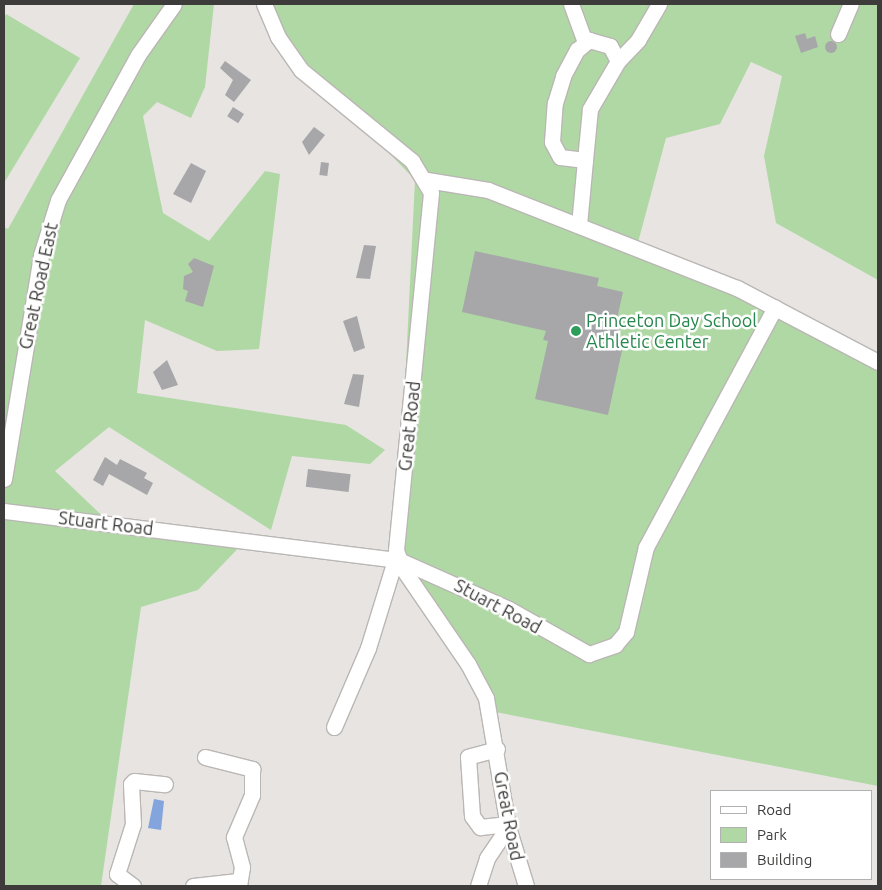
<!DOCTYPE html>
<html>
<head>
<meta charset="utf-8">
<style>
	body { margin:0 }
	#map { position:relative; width:882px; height:890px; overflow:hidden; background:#e7e4e1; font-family:Ubuntu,sans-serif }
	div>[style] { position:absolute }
	.green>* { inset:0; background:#afd8a4 }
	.water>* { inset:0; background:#84a4dd }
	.building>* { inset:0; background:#a7a7aa; transform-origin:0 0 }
	.round { border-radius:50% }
	.roads { filter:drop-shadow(1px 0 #bab6b4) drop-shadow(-1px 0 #bab6b4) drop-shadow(0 1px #bab6b4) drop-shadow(0 -1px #bab6b4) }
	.minor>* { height:15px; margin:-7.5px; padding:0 7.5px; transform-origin:7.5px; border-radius:7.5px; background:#fff }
	.dots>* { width:14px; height:14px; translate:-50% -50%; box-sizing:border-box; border:2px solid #fff; border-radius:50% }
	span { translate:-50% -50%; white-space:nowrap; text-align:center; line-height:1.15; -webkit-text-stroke:5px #fff; paint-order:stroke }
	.street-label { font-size:18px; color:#3d3c3b }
	.leisure-label { font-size:18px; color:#27864d }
	.left { translate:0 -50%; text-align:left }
	.frame { position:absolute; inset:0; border:5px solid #3d3c3b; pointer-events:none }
	.legend { position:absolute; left:710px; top:790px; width:162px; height:90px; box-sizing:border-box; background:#fff; border:1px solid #b1b1b1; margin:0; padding:6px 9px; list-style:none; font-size:15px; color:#3d3c3b }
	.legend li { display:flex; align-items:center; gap:10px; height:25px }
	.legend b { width:25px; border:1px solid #b1b1b1 }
</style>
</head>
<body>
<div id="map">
	<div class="green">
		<i style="clip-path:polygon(134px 4px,214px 4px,205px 87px,191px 118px,157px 102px,143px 116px,163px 213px,209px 241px,265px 171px,280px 174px,259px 349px,217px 351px,145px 320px,137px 393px,346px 425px,385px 450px,370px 464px,292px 456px,271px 530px,109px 427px,55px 471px,112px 525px,250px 536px,198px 590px,141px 607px,101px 886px,4px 886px,4px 227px,8px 229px)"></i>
		<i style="clip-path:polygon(261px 4px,878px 4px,878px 280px,776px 223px,764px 156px,782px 76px,751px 62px,720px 124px,666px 138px,636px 250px,700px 270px,878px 366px,878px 786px,490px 711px,396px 571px,415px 180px,286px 45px)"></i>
		<i style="clip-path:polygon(6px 14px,80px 58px,4px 183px,4px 18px)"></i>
	</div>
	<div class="water">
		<i style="clip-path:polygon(154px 799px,164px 801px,161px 830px,148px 828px)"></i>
	</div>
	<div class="building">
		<i style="clip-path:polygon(805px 33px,807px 39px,815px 36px,818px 47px,801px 53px,795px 36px)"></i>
		<i class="round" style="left:825px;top:41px;width:12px;height:12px"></i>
		<i style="clip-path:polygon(225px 61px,251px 80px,234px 102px,225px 95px,233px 80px,220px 68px)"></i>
		<i style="left:233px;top:107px;width:13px;height:11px;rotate:32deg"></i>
		<i style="clip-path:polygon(314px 127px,325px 135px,309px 155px,302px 142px)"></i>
		<i style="left:321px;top:162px;width:8px;height:13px;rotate:7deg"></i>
		<i style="clip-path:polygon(191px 163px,206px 171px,191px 203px,173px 194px)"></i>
		<i style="clip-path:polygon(364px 245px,376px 246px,370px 279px,356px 278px)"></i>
		<i style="clip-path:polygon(475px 251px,599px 278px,597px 286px,623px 292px,615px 328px,620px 329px,616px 345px,623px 346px,608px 415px,535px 399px,548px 341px,543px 340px,546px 331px,462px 312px)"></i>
		<i style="clip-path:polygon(194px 258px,214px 266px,203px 307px,185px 301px,188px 291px,183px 289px,184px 276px,193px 272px,188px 264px)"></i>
		<i style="clip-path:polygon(357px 316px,365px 348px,354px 352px,343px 321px)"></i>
		<i style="clip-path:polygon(167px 360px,178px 385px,162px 390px,153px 372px)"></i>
		<i style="clip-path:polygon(353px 374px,364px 375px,359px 407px,344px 404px)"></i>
		<i style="clip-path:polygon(105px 457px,117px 465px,120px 459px,147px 473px,144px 478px,153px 483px,147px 495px,109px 474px,103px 486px,93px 480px)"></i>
		<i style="left:308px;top:469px;width:43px;height:18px;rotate:7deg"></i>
	</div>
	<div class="roads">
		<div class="minor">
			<i style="left:264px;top:4px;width:36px;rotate:67deg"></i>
			<i style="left:278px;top:37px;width:40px;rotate:55.1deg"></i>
			<i style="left:301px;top:70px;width:144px;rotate:39.3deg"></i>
			<i style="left:412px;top:161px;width:37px;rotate:59deg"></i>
			<i style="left:431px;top:193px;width:359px;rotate:95.6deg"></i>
			<i style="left:396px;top:550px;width:20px;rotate:70deg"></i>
			<i style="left:403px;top:569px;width:115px;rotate:55.6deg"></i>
			<i style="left:468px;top:664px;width:38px;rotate:62deg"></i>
			<i style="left:486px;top:698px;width:131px;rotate:80.3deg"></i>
			<i style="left:508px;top:827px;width:62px;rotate:73deg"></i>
			<i style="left:571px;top:4px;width:40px;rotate:69.8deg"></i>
			<i style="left:838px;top:34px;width:33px;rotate:-67deg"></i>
			<i style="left:618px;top:61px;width:29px;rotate:-46deg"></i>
			<i style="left:638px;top:40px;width:42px;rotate:-59.7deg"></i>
			<i style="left:427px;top:180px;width:62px;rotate:9.3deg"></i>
			<i style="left:488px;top:190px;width:268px;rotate:21.5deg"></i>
			<i style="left:737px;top:288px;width:159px;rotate:27.7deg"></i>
			<i style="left:579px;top:225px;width:65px;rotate:-84.7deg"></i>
			<i style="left:585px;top:160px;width:25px;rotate:-173deg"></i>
			<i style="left:560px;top:157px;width:17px;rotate:-118deg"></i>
			<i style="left:552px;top:142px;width:39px;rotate:-86deg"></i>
			<i style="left:555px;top:103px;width:28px;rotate:-73deg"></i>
			<i style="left:563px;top:76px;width:30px;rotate:-62deg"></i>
			<i style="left:577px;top:50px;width:16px;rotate:-40deg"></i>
			<i style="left:589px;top:40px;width:22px;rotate:16deg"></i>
			<i style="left:610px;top:46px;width:17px;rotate:62deg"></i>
			<i style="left:618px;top:61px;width:56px;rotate:120.3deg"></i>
			<i style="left:590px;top:109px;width:51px;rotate:95.6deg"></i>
			<i style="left:4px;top:479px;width:227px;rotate:-80.6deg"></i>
			<i style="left:41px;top:255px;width:58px;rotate:-72.8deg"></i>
			<i style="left:58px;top:200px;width:166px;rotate:-61.1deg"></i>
			<i style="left:138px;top:55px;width:62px;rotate:-54.8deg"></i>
			<i style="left:4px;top:511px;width:398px;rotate:7.1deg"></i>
			<i style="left:399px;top:560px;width:120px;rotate:24deg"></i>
			<i style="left:509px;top:609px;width:92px;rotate:29.4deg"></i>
			<i style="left:589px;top:654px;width:28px;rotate:-19deg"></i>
			<i style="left:615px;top:645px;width:17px;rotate:-50deg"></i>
			<i style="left:626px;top:632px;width:87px;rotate:-76.8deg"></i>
			<i style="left:646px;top:547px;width:272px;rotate:-61.7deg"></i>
			<i style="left:334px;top:727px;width:86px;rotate:-66.7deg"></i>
			<i style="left:368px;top:648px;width:92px;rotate:-72.9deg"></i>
			<i style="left:497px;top:749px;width:30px;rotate:165deg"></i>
			<i style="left:468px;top:757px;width:59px;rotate:86.1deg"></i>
			<i style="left:472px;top:816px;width:14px;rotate:54deg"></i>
			<i style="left:480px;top:827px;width:28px;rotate:-6deg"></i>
			<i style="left:205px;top:757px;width:49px;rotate:14.3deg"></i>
			<i style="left:252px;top:769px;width:26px;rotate:90deg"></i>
			<i style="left:252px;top:795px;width:46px;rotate:113.2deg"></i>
			<i style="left:234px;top:837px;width:31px;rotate:75deg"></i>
			<i style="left:242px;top:867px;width:19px;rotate:99deg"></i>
			<i style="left:133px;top:886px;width:20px;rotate:-143deg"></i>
			<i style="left:117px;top:874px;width:52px;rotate:-72.3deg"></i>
			<i style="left:133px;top:824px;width:40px;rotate:-92.9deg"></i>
			<i style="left:131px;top:784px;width:4px;rotate:-45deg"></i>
			<i style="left:134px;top:781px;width:31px;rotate:6deg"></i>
			<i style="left:193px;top:886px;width:45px;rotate:-6.3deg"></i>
			<i style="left:478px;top:886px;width:29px;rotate:-72deg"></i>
			<i style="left:487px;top:858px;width:37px;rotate:-56deg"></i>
		</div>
	</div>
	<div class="dots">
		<i style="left:576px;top:331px;background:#2e9e5b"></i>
	</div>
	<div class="street-label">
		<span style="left:38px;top:286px;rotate:-78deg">Great Road East</span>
		<span style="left:409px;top:426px;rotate:-84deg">Great Road</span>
		<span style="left:106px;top:523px;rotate:7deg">Stuart Road</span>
		<span style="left:498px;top:606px;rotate:28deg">Stuart Road</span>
		<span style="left:509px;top:816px;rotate:79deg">Great Road</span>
	</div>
	<div class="leisure-label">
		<span class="left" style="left:586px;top:331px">Princeton Day School<br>Athletic Center</span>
	</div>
	<div class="frame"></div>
	<ul class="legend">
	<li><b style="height:6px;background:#fff"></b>Road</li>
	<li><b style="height:14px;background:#afd8a4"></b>Park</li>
	<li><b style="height:14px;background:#a7a7aa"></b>Building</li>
	</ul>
</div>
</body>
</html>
